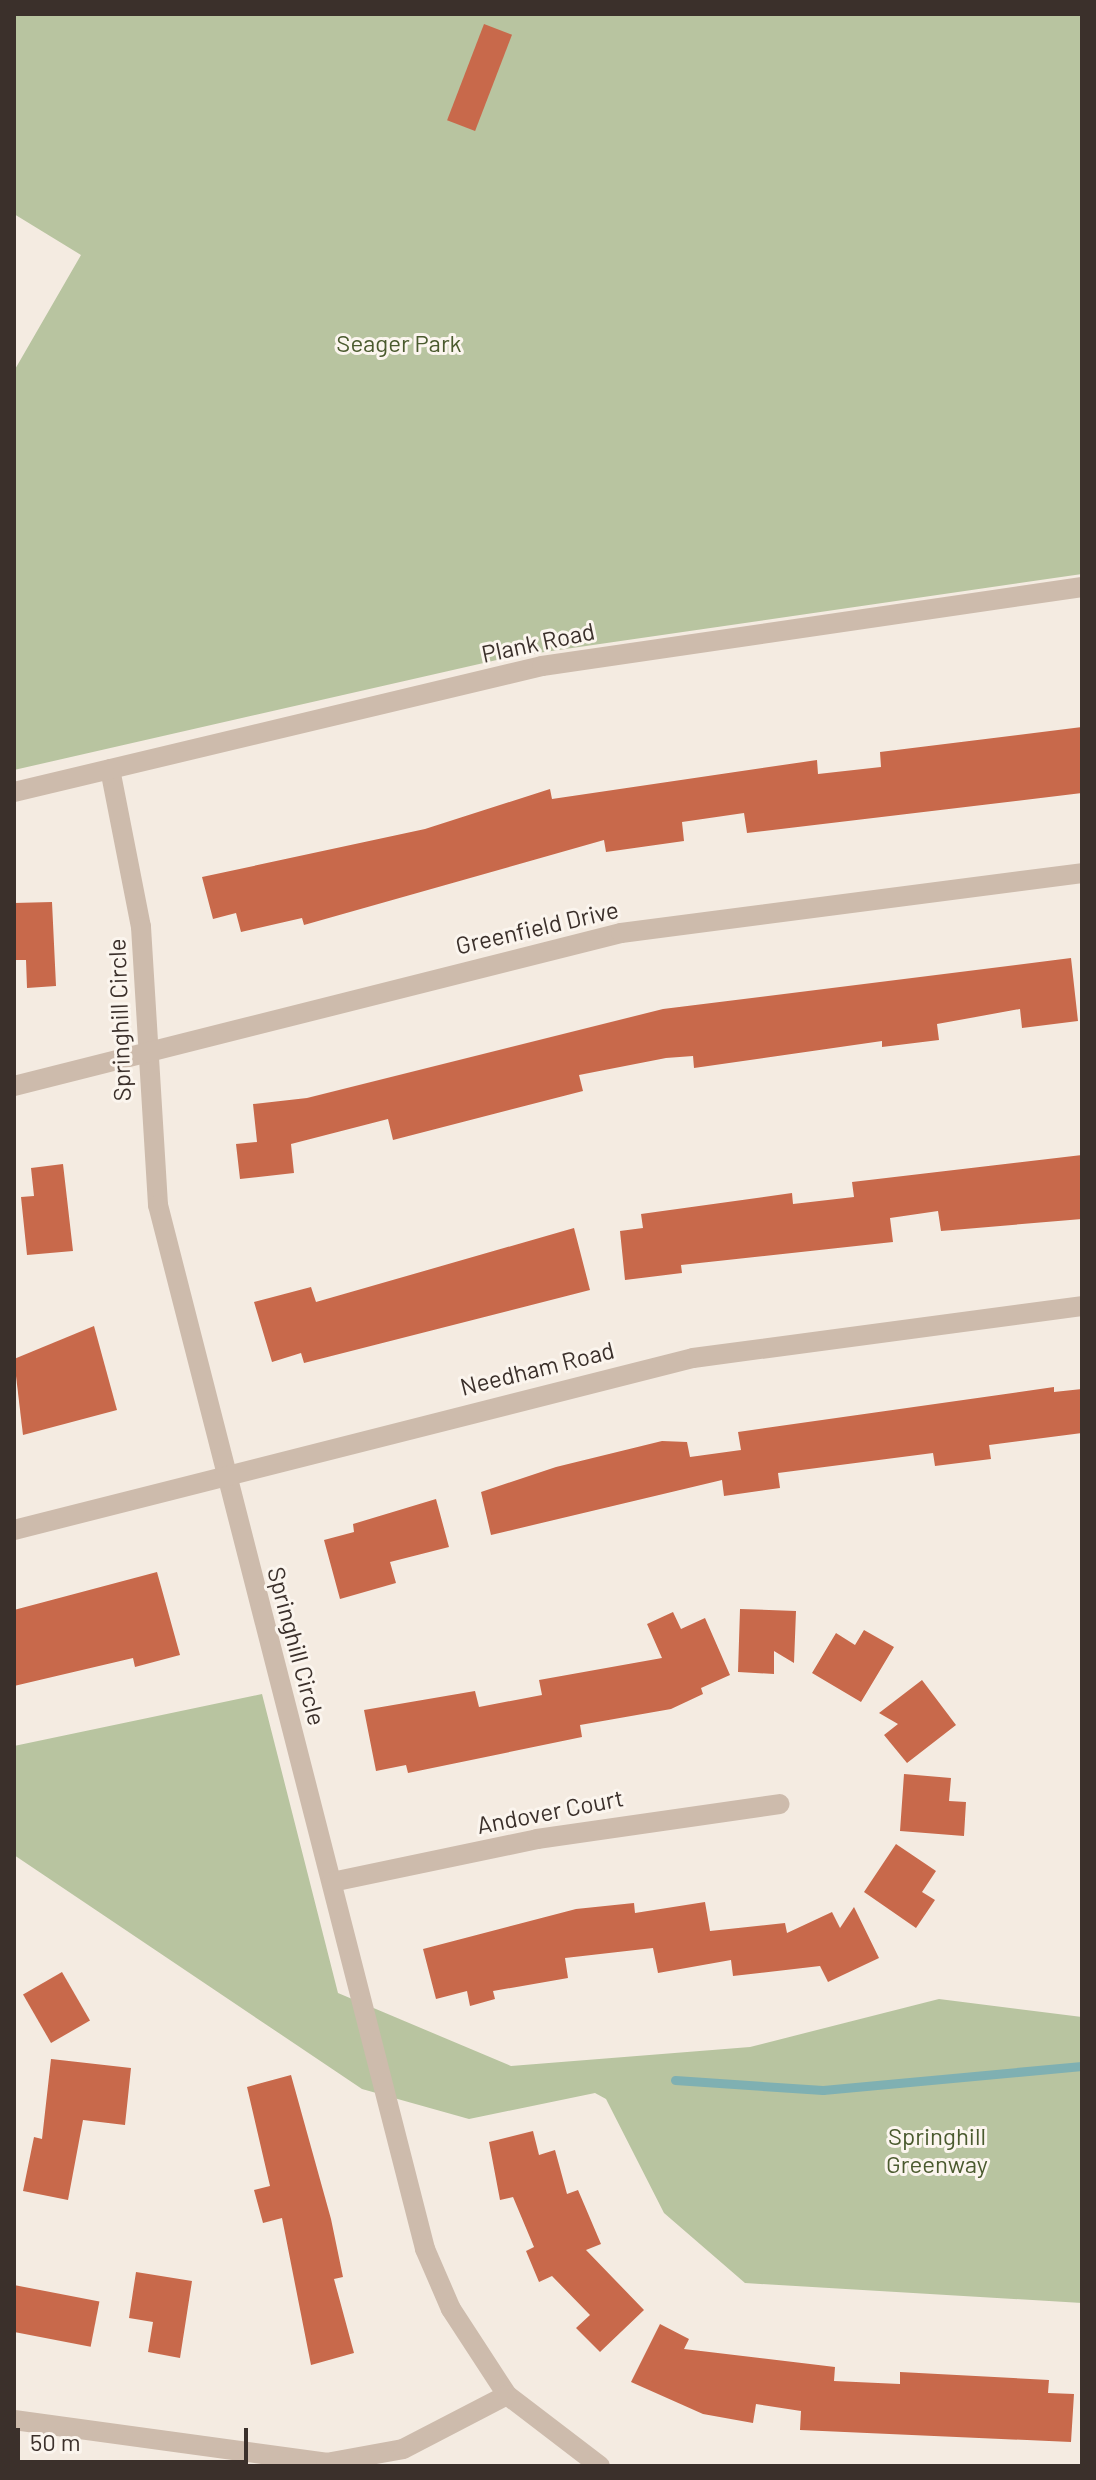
<!DOCTYPE html>
<html>
<head>
<meta charset="utf-8">
<style>
	body { margin:0 }
	#map { position:relative; width:1096px; height:2480px; overflow:hidden; background:#f4ebe1; font-family:Barlow,sans-serif }
	div>[style] { position:absolute }
	.green>* { inset:0; background:#b8c4a0 }
	.stream>* { height:9px; margin:-4.5px; padding:0 4.5px; transform-origin:4.5px; border-radius:4.5px; background:#7fb0b2 }
	.building>* { inset:0; background:#c8694b; transform-origin:0 0 }
	.minor>* { height:20px; margin:-10px; padding:0 10px; transform-origin:10px; border-radius:10px; background:#cdbbac }
	span { translate:-50% -50%; white-space:nowrap; text-align:center; line-height:1.15; -webkit-text-stroke:6px #fbf5ee; paint-order:stroke }
	.park-label { font-size:24px; color:#4a5a2e }
	.street-label { font-size:24px; color:#3b302b }
	.frame { position:absolute; inset:0; border:16px solid #3b302b; pointer-events:none }
	.scale { position:absolute; left:16px; top:2428px; width:232px; height:36px; box-sizing:border-box; border:4px solid #3b302b; border-top:0; padding-left:10px; font-size:24px; line-height:28px; white-space:nowrap; color:#3b302b; -webkit-text-stroke:6px #fbf5ee; paint-order:stroke }
</style>
</head>
<body>
<div id="map">
	<div class="green">
		<i style="clip-path:polygon(14px 14px,1082px 14px,1082px 574px,510px 657px,14px 770px,14px 371px,81px 255px,14px 214px)"></i>
		<i style="clip-path:polygon(262px 1694px,338px 1993px,511px 2066px,750px 2047px,939px 1999px,1082px 2017px,1082px 2303px,745px 2283px,664px 2213px,606px 2099px,595px 2093px,469px 2119px,362px 2089px,14px 1855px,14px 1746px)"></i>
	</div>
	<div class="stream">
		<i style="left:675px;top:2080px;width:148px;rotate:3.9deg"></i>
		<i style="left:823px;top:2090px;width:260px;rotate:-5.3deg"></i>
	</div>
	<div class="building">
		<i style="left:484px;top:24px;width:30px;height:103px;rotate:21deg"></i>
		<i style="clip-path:polygon(1082px 727px,1082px 793px,747px 833px,744px 813px,682px 822px,684px 841px,606px 852px,604px 840px,304px 925px,302px 918px,241px 932px,236px 913px,213px 919px,202px 877px,425px 829px,550px 789px,552px 799px,817px 760px,818px 774px,881px 767px,880px 752px)"></i>
		<i style="clip-path:polygon(52px 902px,56px 986px,27px 988px,26px 960px,14px 960px,14px 903px)"></i>
		<i style="clip-path:polygon(1071px 958px,1078px 1021px,1022px 1028px,1020px 1009px,937px 1024px,939px 1040px,882px 1047px,882px 1041px,694px 1068px,693px 1056px,666px 1058px,579px 1075px,583px 1091px,393px 1140px,388px 1119px,291px 1144px,294px 1173px,240px 1179px,236px 1144px,257px 1142px,253px 1104px,307px 1098px,663px 1009px)"></i>
		<i style="clip-path:polygon(1082px 1155px,1082px 1219px,941px 1231px,938px 1211px,890px 1218px,893px 1242px,681px 1265px,682px 1273px,625px 1280px,620px 1231px,643px 1228px,641px 1214px,792px 1193px,793px 1204px,854px 1197px,852px 1182px)"></i>
		<i style="clip-path:polygon(63px 1164px,73px 1251px,27px 1255px,21px 1197px,34px 1196px,31px 1168px)"></i>
		<i style="clip-path:polygon(574px 1228px,590px 1290px,304px 1363px,301px 1353px,272px 1362px,254px 1302px,311px 1287px,316px 1302px)"></i>
		<i style="clip-path:polygon(94px 1326px,117px 1410px,23px 1435px,14px 1359px)"></i>
		<i style="clip-path:polygon(1054px 1387px,1054px 1392px,1082px 1389px,1082px 1433px,989px 1445px,991px 1459px,935px 1466px,933px 1453px,778px 1473px,780px 1488px,724px 1496px,722px 1480px,491px 1535px,481px 1492px,556px 1467px,662px 1441px,687px 1442px,690px 1457px,741px 1450px,738px 1432px)"></i>
		<i style="clip-path:polygon(436px 1499px,449px 1547px,390px 1562px,396px 1583px,340px 1599px,324px 1540px,354px 1532px,353px 1524px)"></i>
		<i style="clip-path:polygon(157px 1572px,180px 1655px,135px 1667px,133px 1658px,14px 1686px,14px 1610px)"></i>
		<i style="clip-path:polygon(740px 1609px,796px 1611px,794px 1663px,774px 1651px,774px 1674px,738px 1672px)"></i>
		<i style="clip-path:polygon(673px 1612px,681px 1629px,705px 1618px,730px 1675px,701px 1688px,703px 1694px,671px 1709px,580px 1725px,582px 1737px,408px 1773px,406px 1765px,376px 1771px,364px 1710px,475px 1691px,479px 1707px,542px 1695px,539px 1680px,662px 1658px,647px 1624px)"></i>
		<i style="clip-path:polygon(864px 1630px,894px 1647px,861px 1702px,812px 1673px,836px 1633px,855px 1645px)"></i>
		<i style="clip-path:polygon(922px 1680px,956px 1725px,907px 1763px,884px 1735px,898px 1724px,879px 1713px)"></i>
		<i style="clip-path:polygon(904px 1774px,951px 1778px,949px 1801px,966px 1802px,964px 1836px,900px 1831px)"></i>
		<i style="clip-path:polygon(896px 1844px,936px 1871px,922px 1892px,935px 1900px,916px 1928px,864px 1892px)"></i>
		<i style="clip-path:polygon(705px 1902px,710px 1931px,785px 1923px,787px 1933px,832px 1912px,840px 1928px,854px 1907px,879px 1958px,828px 1982px,820px 1966px,733px 1976px,731px 1960px,658px 1973px,653px 1948px,565px 1958px,568px 1978px,493px 1991px,495px 1999px,470px 2006px,467px 1991px,436px 1999px,423px 1949px,576px 1909px,634px 1903px,635px 1913px)"></i>
		<i style="left:62px;top:1972px;width:56px;height:45px;rotate:60deg"></i>
		<i style="clip-path:polygon(51px 2059px,131px 2068px,125px 2125px,83px 2120px,68px 2200px,23px 2191px,34px 2137px,42px 2139px)"></i>
		<i style="clip-path:polygon(291px 2075px,331px 2219px,343px 2277px,334px 2279px,354px 2353px,311px 2365px,282px 2218px,263px 2223px,254px 2190px,270px 2186px,247px 2087px)"></i>
		<i style="clip-path:polygon(533px 2131px,539px 2155px,555px 2150px,567px 2194px,578px 2190px,601px 2244px,586px 2250px,644px 2310px,600px 2352px,576px 2328px,590px 2315px,552px 2276px,539px 2282px,526px 2251px,534px 2247px,513px 2197px,500px 2200px,489px 2142px)"></i>
		<i style="clip-path:polygon(136px 2272px,192px 2281px,180px 2358px,148px 2352px,153px 2322px,129px 2318px)"></i>
		<i style="left:14px;top:2285px;width:87px;height:46px;rotate:11deg"></i>
		<i style="clip-path:polygon(660px 2324px,689px 2339px,684px 2349px,835px 2367px,834px 2381px,900px 2384px,900px 2372px,1049px 2380px,1048px 2393px,1074px 2394px,1071px 2442px,800px 2430px,801px 2411px,756px 2404px,753px 2423px,703px 2414px,631px 2382px)"></i>
	</div>
	<div class="minor">
		<i style="left:110px;top:769px;width:161px;rotate:78.9deg"></i>
		<i style="left:141px;top:927px;width:279px;rotate:86.5deg"></i>
		<i style="left:158px;top:1205px;width:1078px;rotate:75.65deg"></i>
		<i style="left:425px;top:2249px;width:65px;rotate:66.6deg"></i>
		<i style="left:451px;top:2309px;width:103px;rotate:56.9deg"></i>
		<i style="left:507px;top:2395px;width:117px;rotate:37.4deg"></i>
		<i style="left:14px;top:792px;width:543px;rotate:-13.42deg"></i>
		<i style="left:542px;top:666px;width:546px;rotate:-8.32deg"></i>
		<i style="left:14px;top:1086px;width:626px;rotate:-14.15deg"></i>
		<i style="left:621px;top:933px;width:465px;rotate:-7.4deg"></i>
		<i style="left:14px;top:1530px;width:700px;rotate:-14.21deg"></i>
		<i style="left:693px;top:1358px;width:392px;rotate:-7.6deg"></i>
		<i style="left:332px;top:1882px;width:209px;rotate:-11.8deg"></i>
		<i style="left:537px;top:1839px;width:245px;rotate:-8.2deg"></i>
		<i style="left:14px;top:2420px;width:315px;rotate:7.8deg"></i>
		<i style="left:326px;top:2463px;width:78px;rotate:-10.3deg"></i>
		<i style="left:403px;top:2449px;width:117px;rotate:-27.4deg"></i>
	</div>
	<div class="park-label">
		<span style="left:399px;top:343px">Seager Park</span>
		<span style="left:937px;top:2150px">Springhill<br>Greenway</span>
	</div>
	<div class="street-label">
		<span style="left:538px;top:642px;rotate:-12deg">Plank Road</span>
		<span style="left:537px;top:927px;rotate:-13deg">Greenfield Drive</span>
		<span style="left:119px;top:1020px;rotate:-92deg">Springhill Circle</span>
		<span style="left:537px;top:1368px;rotate:-14deg">Needham Road</span>
		<span style="left:297px;top:1646px;rotate:75deg">Springhill Circle</span>
		<span style="left:550px;top:1811px;rotate:-11deg">Andover Court</span>
	</div>
	<div class="frame"></div>
	<div class="scale">50 m</div>
</div>
</body>
</html>
